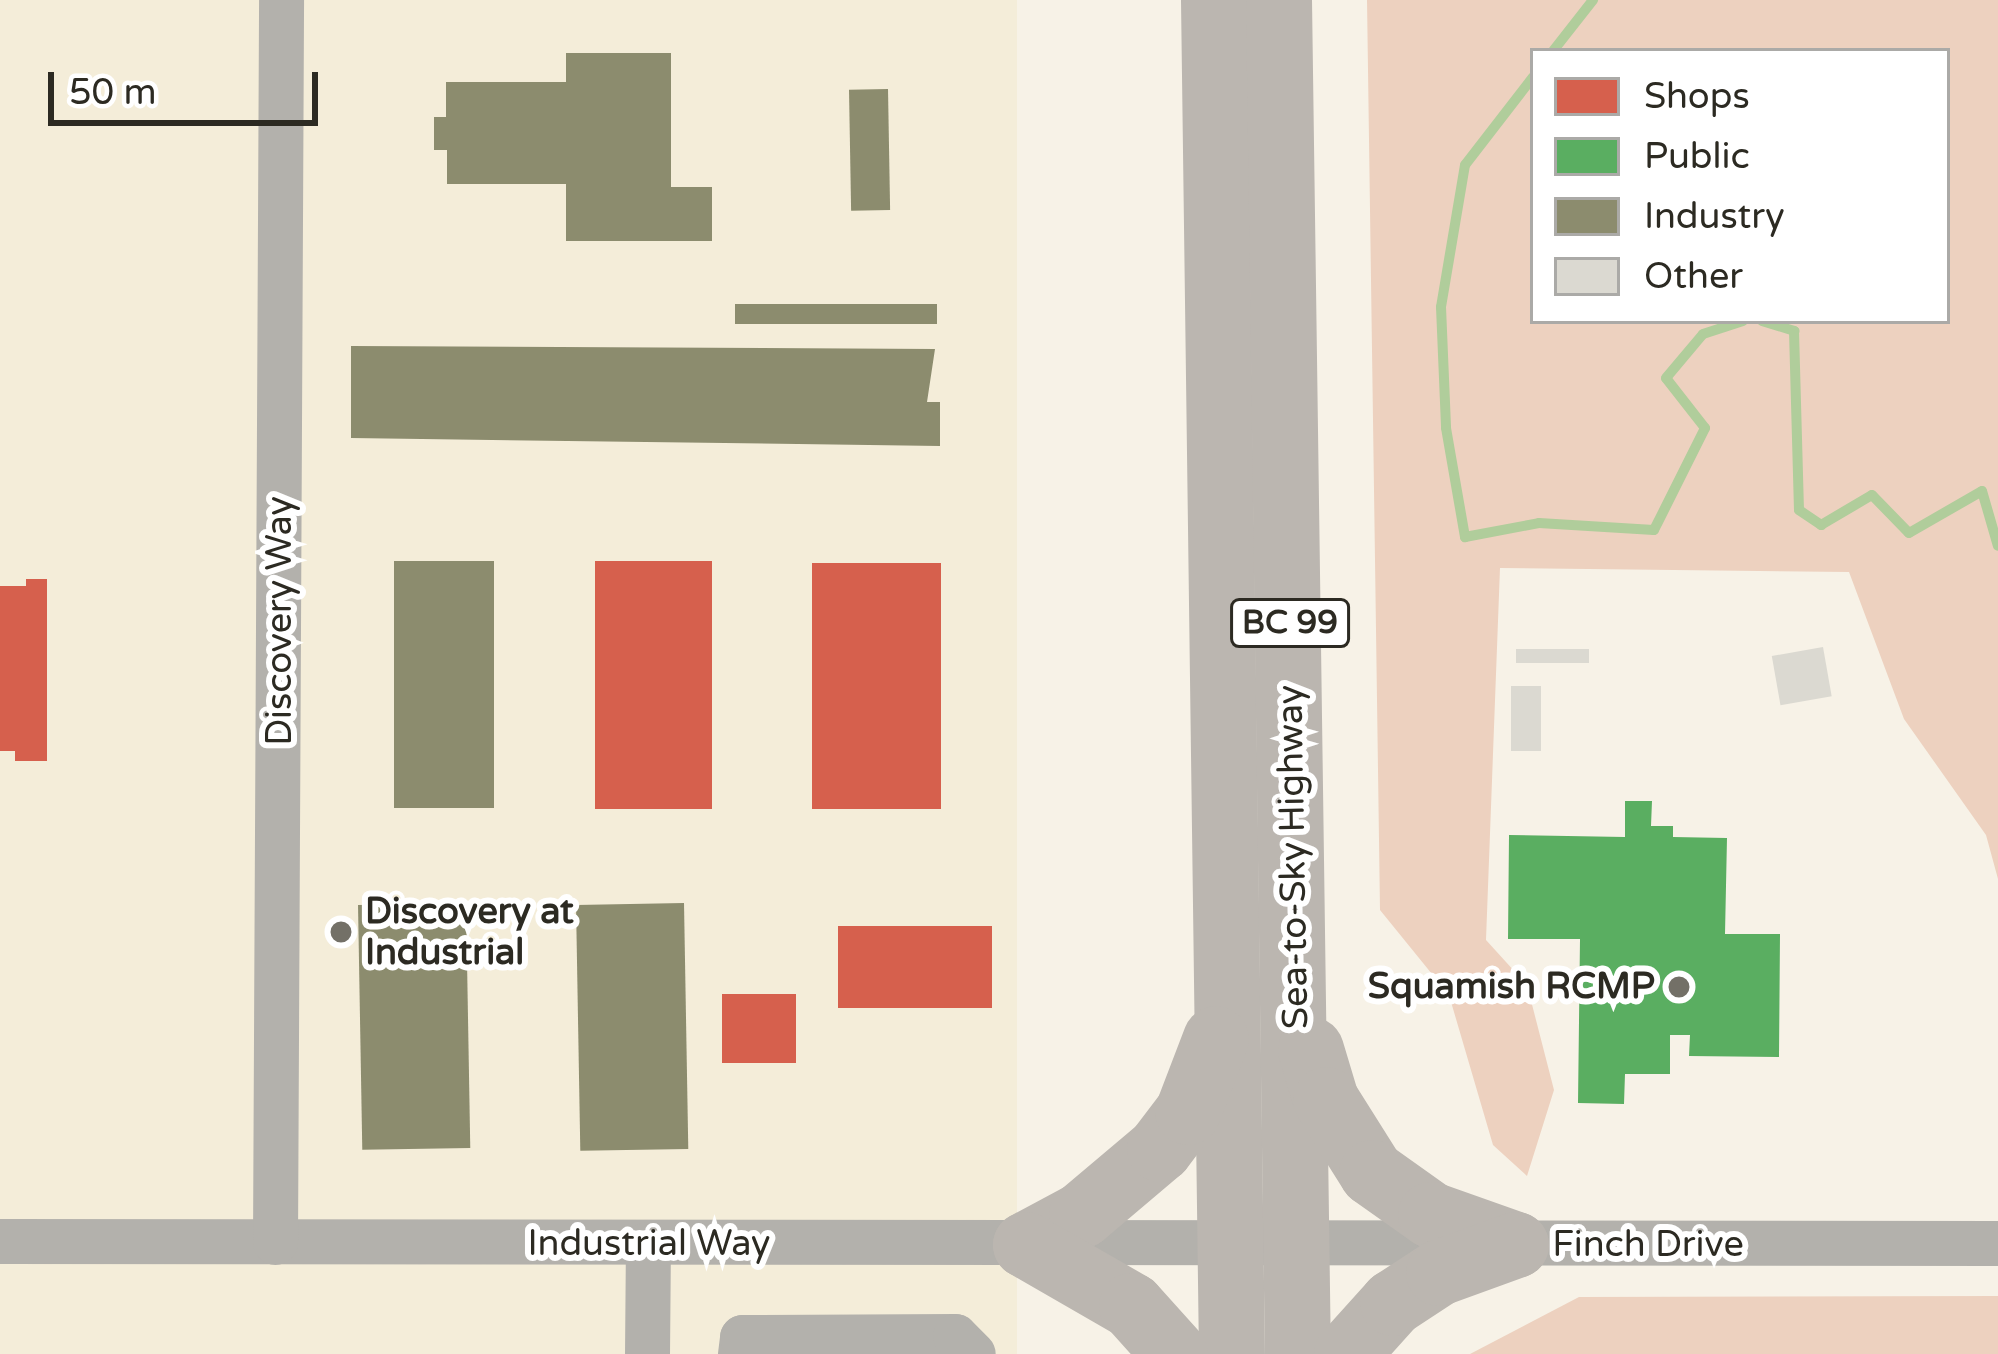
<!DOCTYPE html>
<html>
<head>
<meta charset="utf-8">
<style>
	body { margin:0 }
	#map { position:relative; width:1998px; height:1354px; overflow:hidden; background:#f7f2e7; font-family:"Varela Round",sans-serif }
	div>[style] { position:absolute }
	.built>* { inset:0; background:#f4edd9; transform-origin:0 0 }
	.green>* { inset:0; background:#edd1bf }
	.shops>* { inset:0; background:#d6604d; transform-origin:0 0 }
	.public>* { inset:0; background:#5aae61 }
	.industry>* { inset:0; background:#8c8c6e; transform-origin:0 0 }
	.stream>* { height:10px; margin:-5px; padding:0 5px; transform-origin:5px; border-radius:5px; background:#b0cd9b }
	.building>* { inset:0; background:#dbd9d1; transform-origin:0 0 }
	.minor>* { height:45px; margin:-22.5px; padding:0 22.5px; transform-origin:22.5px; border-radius:22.5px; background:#b3b1ac }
	.highway>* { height:66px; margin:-33px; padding:0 33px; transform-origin:33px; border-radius:33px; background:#bbb6b0 }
	.dots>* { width:33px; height:33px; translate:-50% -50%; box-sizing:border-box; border:6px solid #fff; border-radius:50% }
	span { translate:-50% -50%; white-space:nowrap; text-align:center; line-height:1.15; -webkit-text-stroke:12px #fff; paint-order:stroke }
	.shield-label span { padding:3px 9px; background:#fff; border:3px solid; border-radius:9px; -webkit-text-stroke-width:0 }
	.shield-label { font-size:33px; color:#2c2a22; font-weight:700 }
	.street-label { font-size:36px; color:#2c2a22 }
	.poi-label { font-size:36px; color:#2c2a22; font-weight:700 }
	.left { translate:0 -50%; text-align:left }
	.right { translate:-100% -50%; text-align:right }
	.legend { position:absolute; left:1530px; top:48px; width:420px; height:276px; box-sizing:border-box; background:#fff; border:3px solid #abaaa7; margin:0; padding:15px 21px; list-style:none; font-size:36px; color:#2c2a22 }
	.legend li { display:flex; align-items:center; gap:24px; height:60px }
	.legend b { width:60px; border:3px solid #abaaa7 }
	.scale { position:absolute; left:48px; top:72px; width:270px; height:54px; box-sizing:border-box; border:6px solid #2c2a22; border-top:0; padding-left:15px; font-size:36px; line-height:42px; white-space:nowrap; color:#2c2a22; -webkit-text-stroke:9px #fff; paint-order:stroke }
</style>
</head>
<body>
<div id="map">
	<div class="built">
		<i style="left:0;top:0;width:1017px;height:1354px"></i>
	</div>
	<div class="green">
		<i style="clip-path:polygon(evenodd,1367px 0,1998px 0,1998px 879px,1986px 835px,1904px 719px,1849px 572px,1500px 568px,1486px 940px,1527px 985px,1554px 1090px,1527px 1176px,1493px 1145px,1449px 995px,1380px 910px,1367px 0,1947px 51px,1947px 321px,1533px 321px,1533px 51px,1947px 51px)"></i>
		<i style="clip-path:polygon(1998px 1296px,1998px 1354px,1470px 1354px,1579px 1297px)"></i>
	</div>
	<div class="shops">
		<i style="left:595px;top:561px;width:117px;height:248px"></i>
		<i style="left:812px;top:563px;width:129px;height:246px"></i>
		<i style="clip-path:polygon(26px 579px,47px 579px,47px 761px,15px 761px,15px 751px,0 751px,0 586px,26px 586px)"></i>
		<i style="left:992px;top:926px;width:82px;height:154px;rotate:90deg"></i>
		<i style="left:722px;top:994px;width:74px;height:69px"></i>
	</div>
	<div class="public">
		<i style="clip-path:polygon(1625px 801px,1652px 801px,1651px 826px,1673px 826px,1673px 837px,1727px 838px,1725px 934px,1780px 934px,1779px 1057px,1689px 1056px,1690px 1035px,1670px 1035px,1670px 1074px,1625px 1074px,1624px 1104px,1578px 1103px,1580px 939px,1508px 939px,1509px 835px,1625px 837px)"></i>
	</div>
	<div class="industry">
		<i style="clip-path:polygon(566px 53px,671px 53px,671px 187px,712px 187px,712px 241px,566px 241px,566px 184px,447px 184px,447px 150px,434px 150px,434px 117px,446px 117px,446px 82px,566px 82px)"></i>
		<i style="left:888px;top:89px;width:121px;height:39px;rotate:89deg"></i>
		<i style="left:735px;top:304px;width:202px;height:20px"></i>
		<i style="clip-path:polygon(351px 346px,935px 349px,927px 402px,940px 402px,940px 446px,351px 438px)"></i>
		<i style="left:394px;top:561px;width:100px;height:247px"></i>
		<i style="left:466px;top:903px;width:245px;height:108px;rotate:89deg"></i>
		<i style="left:684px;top:903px;width:246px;height:108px;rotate:89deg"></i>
	</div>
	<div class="stream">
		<i style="left:1553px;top:51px;width:65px;rotate:-51.9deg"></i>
		<i style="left:1533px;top:77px;width:111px;rotate:127.7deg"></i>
		<i style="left:1465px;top:165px;width:144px;rotate:99.6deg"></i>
		<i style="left:1441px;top:307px;width:121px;rotate:87.6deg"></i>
		<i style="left:1446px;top:428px;width:111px;rotate:80.1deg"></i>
		<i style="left:1465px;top:537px;width:75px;rotate:-10.7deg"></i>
		<i style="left:1539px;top:523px;width:115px;rotate:3.5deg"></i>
		<i style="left:1654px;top:530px;width:114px;rotate:-63.4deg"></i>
		<i style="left:1705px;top:428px;width:63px;rotate:-128deg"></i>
		<i style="left:1666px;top:378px;width:57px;rotate:-49.9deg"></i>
		<i style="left:1703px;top:334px;width:42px;rotate:-18deg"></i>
		<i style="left:1762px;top:321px;width:34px;rotate:17deg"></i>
		<i style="left:1794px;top:331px;width:179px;rotate:88.4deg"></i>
		<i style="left:1799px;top:510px;width:27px;rotate:34deg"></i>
		<i style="left:1821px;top:525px;width:59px;rotate:-30.5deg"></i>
		<i style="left:1872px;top:495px;width:53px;rotate:45.8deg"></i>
		<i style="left:1909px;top:533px;width:84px;rotate:-29.9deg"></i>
		<i style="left:1982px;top:491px;width:57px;rotate:73.8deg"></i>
	</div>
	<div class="building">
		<i style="left:1823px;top:647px;width:50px;height:52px;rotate:80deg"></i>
		<i style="left:1516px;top:649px;width:73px;height:14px"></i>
		<i style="left:1511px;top:686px;width:30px;height:65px"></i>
	</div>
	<div class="minor">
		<i style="left:0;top:1241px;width:1998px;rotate:0.06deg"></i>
		<i style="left:275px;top:1242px;width:1242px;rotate:-89.72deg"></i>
		<i style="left:647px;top:1354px;width:110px;rotate:-89.5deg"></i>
		<i style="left:740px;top:1354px;width:17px;rotate:-83deg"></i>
		<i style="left:742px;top:1337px;width:213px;rotate:-0.3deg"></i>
		<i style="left:955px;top:1336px;width:25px;rotate:45deg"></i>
	</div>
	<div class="highway">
		<i style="left:1214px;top:0;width:1354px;rotate:89.24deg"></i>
		<i style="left:1279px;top:0;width:1354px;rotate:89.2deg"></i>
		<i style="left:1311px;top:1050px;width:52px;rotate:73.3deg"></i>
		<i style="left:1326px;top:1100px;width:86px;rotate:57.8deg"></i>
		<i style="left:1372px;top:1173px;width:72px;rotate:35.4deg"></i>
		<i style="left:1431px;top:1215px;width:90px;rotate:19.4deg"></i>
		<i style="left:1026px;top:1245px;width:64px;rotate:-28.2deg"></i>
		<i style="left:1082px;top:1215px;width:102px;rotate:-40.2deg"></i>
		<i style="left:1160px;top:1149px;width:46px;rotate:-52.9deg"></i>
		<i style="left:1188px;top:1112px;width:78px;rotate:-69deg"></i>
		<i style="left:1026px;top:1245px;width:122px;rotate:29.9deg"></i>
		<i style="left:1132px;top:1306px;width:64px;rotate:48.1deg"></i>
		<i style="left:1347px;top:1354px;width:69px;rotate:-48deg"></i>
		<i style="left:1393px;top:1303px;width:55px;rotate:-33.1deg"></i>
		<i style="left:1439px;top:1273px;width:82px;rotate:-20deg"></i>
	</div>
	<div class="dots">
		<i style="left:341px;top:932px;background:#737067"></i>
		<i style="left:1679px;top:987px;background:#737067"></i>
	</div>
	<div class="shield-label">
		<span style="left:1290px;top:623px">BC 99</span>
	</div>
	<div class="street-label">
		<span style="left:280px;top:621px;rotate:-90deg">Discovery Way</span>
		<span style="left:1293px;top:857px;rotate:-91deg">Sea-to-Sky Highway</span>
		<span style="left:649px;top:1244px">Industrial Way</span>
		<span style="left:1648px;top:1245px">Finch Drive</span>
	</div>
	<div class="poi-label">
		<span class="left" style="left:365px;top:932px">Discovery at<br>Industrial</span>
		<span class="right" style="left:1655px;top:987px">Squamish RCMP</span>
	</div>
	<ul class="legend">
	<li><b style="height:33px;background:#d6604d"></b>Shops</li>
	<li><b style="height:33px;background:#5aae61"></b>Public</li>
	<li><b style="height:33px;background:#8c8c6e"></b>Industry</li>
	<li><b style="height:33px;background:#dbd9d1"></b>Other</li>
	</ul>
	<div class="scale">50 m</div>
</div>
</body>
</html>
